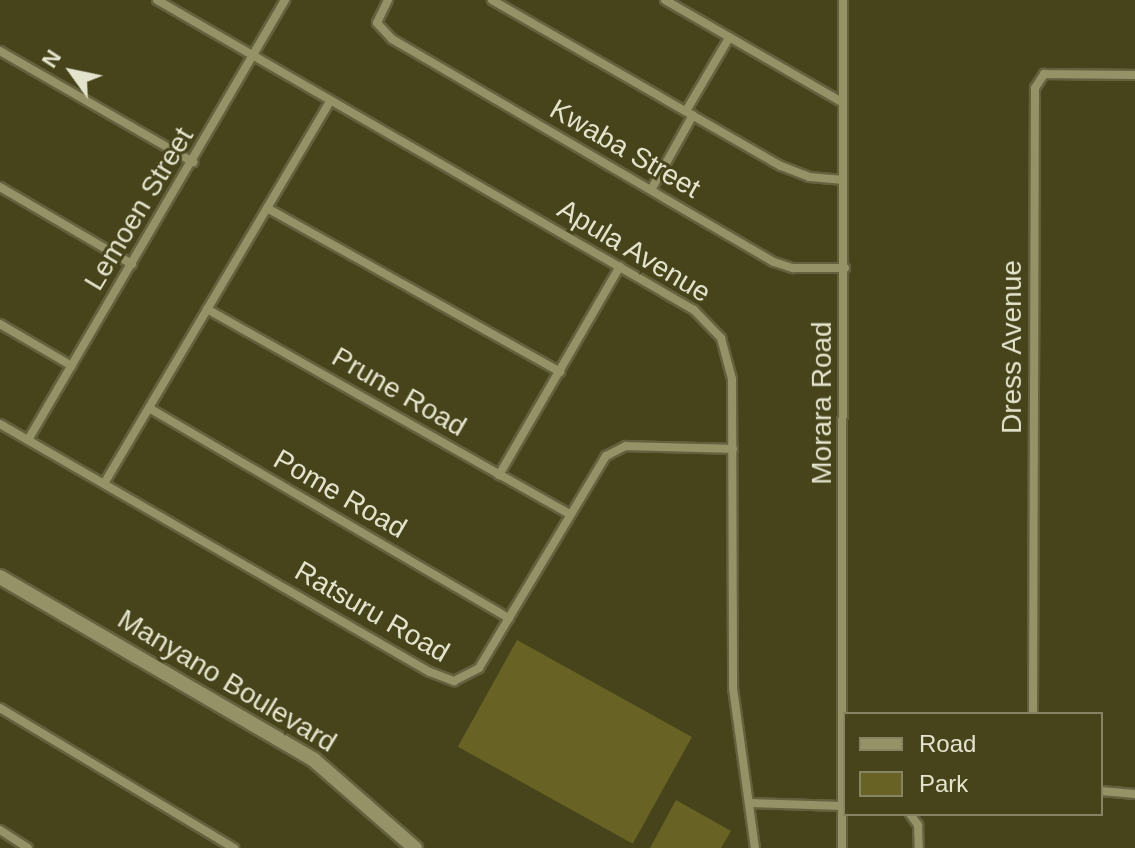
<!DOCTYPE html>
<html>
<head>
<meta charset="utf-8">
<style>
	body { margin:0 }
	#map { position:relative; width:1135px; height:848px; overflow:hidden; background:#47441b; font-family:Arial,sans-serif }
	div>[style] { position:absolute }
	.green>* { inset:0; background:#686324; transform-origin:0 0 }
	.roads { filter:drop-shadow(2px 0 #64623e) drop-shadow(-2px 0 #64623e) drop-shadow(0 2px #64623e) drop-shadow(0 -2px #64623e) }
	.minor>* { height:8px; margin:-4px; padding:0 4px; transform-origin:4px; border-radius:4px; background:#959267 }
	.tertiary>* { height:14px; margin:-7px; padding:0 7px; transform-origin:7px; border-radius:7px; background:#959267 }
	span { translate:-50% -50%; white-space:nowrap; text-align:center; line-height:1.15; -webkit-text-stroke:6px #47441b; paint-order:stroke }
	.street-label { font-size:28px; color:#e4e3cd }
	.legend { position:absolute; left:843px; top:712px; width:260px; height:104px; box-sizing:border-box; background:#47441b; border:2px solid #868462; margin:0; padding:10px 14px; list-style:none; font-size:24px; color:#e4e3cd }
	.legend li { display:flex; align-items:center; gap:16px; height:40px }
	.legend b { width:40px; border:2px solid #868462 }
	.north { position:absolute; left:32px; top:32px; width:80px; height:80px; -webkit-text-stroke:6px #47441b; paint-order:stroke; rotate:303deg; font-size:22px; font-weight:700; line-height:32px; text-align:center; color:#e4e3cd }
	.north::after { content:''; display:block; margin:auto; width:28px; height:36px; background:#e4e3cd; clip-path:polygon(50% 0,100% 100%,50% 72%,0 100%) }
</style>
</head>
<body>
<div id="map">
	<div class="green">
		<i style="left:517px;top:640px;width:200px;height:122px;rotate:29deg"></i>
		<i style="clip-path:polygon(676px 800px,731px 831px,721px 848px,650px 848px)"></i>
	</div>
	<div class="roads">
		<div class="minor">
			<i style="left:157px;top:0;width:620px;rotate:30deg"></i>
			<i style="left:694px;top:310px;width:39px;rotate:46deg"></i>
			<i style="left:721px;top:338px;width:42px;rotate:75deg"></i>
			<i style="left:732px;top:379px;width:309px;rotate:89.8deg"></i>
			<i style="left:733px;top:688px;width:162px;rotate:82.2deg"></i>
			<i style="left:388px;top:0;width:25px;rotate:116deg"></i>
			<i style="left:377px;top:23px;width:22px;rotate:47deg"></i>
			<i style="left:392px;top:39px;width:442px;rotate:30.3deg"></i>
			<i style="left:774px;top:262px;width:20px;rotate:18deg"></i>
			<i style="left:793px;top:268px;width:52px"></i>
			<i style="left:492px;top:0;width:333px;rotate:29.9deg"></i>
			<i style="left:781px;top:166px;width:30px;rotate:21deg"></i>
			<i style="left:809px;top:177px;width:32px;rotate:5deg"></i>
			<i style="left:665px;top:0;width:204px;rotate:30deg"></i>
			<i style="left:0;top:51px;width:223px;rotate:29.9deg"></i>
			<i style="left:686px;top:111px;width:85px;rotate:-59.5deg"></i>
			<i style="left:0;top:187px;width:153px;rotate:30.3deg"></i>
			<i style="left:651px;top:190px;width:86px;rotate:-60.8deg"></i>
			<i style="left:267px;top:208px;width:336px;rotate:29.2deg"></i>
			<i style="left:207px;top:309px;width:416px;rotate:29.5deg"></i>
			<i style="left:0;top:324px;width:83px;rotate:30.3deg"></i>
			<i style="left:149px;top:408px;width:417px;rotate:30.3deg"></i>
			<i style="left:0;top:424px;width:496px;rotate:30deg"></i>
			<i style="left:430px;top:672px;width:26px;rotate:21deg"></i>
			<i style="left:454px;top:681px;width:28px;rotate:-27deg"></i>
			<i style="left:479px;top:668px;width:247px;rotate:-59.1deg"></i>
			<i style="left:606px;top:456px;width:22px;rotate:-27deg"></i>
			<i style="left:626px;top:446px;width:107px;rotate:1.6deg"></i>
			<i style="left:28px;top:440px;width:510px;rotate:-59.71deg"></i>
			<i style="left:499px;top:475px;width:241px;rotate:-59.9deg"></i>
			<i style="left:105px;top:482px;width:442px;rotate:-59.4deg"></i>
			<i style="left:0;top:708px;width:273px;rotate:30.9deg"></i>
			<i style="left:1033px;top:714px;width:626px;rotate:-89.82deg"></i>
			<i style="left:1035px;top:88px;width:17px;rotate:-57deg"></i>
			<i style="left:1044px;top:74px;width:91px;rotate:0.6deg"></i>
			<i style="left:1101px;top:791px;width:34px;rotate:5deg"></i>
			<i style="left:749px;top:803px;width:93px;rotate:1.8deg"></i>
			<i style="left:910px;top:814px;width:14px;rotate:54deg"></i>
			<i style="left:918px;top:825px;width:23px;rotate:88deg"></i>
			<i style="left:0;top:830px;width:33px;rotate:33deg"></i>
			<i style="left:842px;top:848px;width:848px;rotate:-89.93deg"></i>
		</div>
		<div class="tertiary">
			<i style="left:0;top:577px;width:363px;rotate:30.2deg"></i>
			<i style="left:314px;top:760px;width:134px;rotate:41.1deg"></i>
		</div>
	</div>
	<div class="street-label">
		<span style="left:625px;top:149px;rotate:30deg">Kwaba Street</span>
		<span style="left:139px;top:209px;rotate:-59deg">Lemoen Street</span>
		<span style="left:634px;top:251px;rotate:31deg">Apula Avenue</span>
		<span style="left:1012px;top:347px;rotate:-90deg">Dress Avenue</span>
		<span style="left:399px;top:392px;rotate:30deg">Prune Road</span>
		<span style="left:822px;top:403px;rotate:-90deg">Morara Road</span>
		<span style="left:340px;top:494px;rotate:30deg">Pome Road</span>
		<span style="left:372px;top:612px;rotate:30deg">Ratsuru Road</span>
		<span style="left:227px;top:681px;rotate:31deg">Manyano Boulevard</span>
	</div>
	<ul class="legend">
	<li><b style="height:10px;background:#959267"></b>Road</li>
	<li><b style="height:22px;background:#686324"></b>Park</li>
	</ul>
	<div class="north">N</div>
</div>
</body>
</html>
